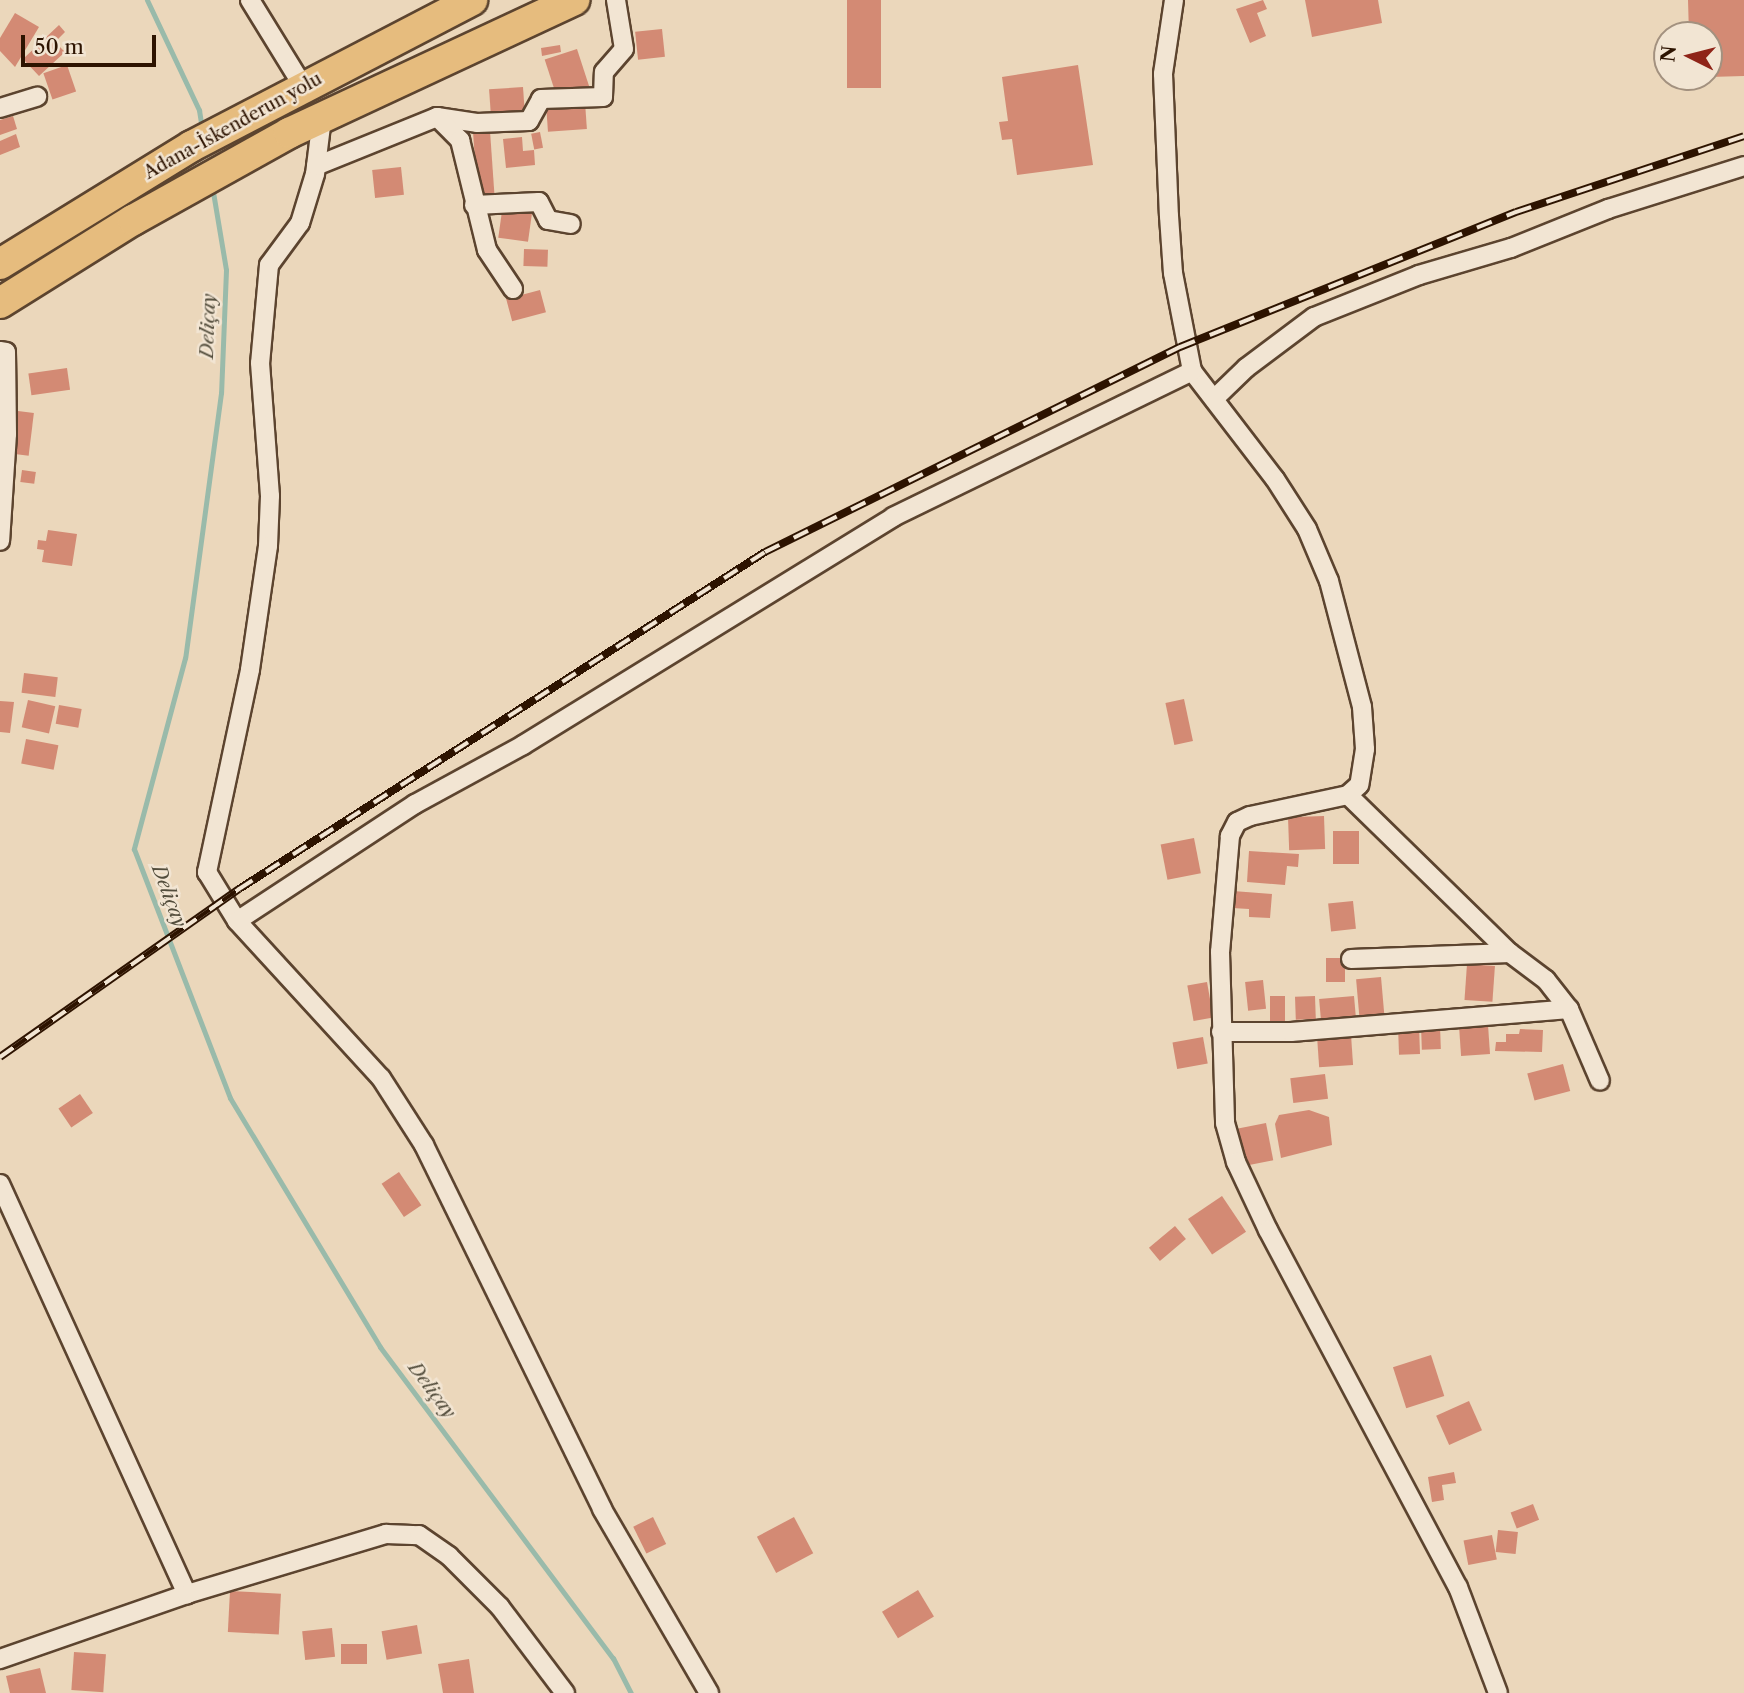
<!DOCTYPE html>
<html>
<head>
<meta charset="utf-8">
<style>
	body { margin:0 }
	#map { position:relative; width:1744px; height:1693px; overflow:hidden; background:#ebd7bb; font-family:"Libre Caslon Text",serif }
	div>[style] { position:absolute }
	.stream>* { height:5px; margin:-2.5px; padding:0 2.5px; transform-origin:2.5px; border-radius:2.5px; background:#99baaa }
	.building>* { inset:0; background:#d38a74; transform-origin:0 0 }
	.roads { filter:drop-shadow(2px 0 #5c442f) drop-shadow(-2px 0 #5c442f) drop-shadow(0 2px #5c442f) drop-shadow(0 -2px #5c442f) }
	.minor>* { height:18px; margin:-9px; padding:0 9px; transform-origin:9px; border-radius:9px; background:#f2e5d3 }
	.trunk>* { height:30px; margin:-15px; padding:0 15px; transform-origin:15px; border-radius:15px; background:#e6bc7e }
	.rail>* { height:8px; margin-top:-4px; transform-origin:0; background:repeating-linear-gradient(90deg,#f2e5d3 0 16px,#2d1300 0 32px); box-sizing:border-box; border-block:2px solid #2d1300 }
	span { translate:-50% -50%; white-space:nowrap; text-align:center; line-height:1.15; -webkit-text-stroke:5px #f2e5d3; paint-order:stroke }
	.street-label { font-size:18px; color:#2d1300 }
	.water-label { font-size:19px; color:#534d3c; font-style:italic }
	.north { position:absolute; left:1653px; top:21px; width:70px; height:70px; box-sizing:border-box; background:#f2e5d3; border:2px solid #a3917f; border-radius:50%; rotate:276deg; font-size:19px; font-weight:700; line-height:28px; text-align:center; color:#2d1300 }
	.north::after { content:''; display:block; margin:auto; width:24px; height:32px; background:#8f2418; clip-path:polygon(50% 0,100% 100%,50% 72%,0 100%) }
	.scale { position:absolute; left:21px; top:35px; width:135px; height:32px; box-sizing:border-box; border:4px solid #2d1300; border-top:0; padding-left:9px; font-size:21px; line-height:24px; white-space:nowrap; color:#2d1300; -webkit-text-stroke:5px #f2e5d3; paint-order:stroke }
</style>
</head>
<body>
<div id="map">
	<div class="stream">
		<i style="left:147px;top:0;width:122px;rotate:64.7deg"></i>
		<i style="left:199px;top:110px;width:18px;rotate:81deg"></i>
		<i style="left:212px;top:186px;width:85px;rotate:80.5deg"></i>
		<i style="left:226px;top:270px;width:123px;rotate:92.3deg"></i>
		<i style="left:221px;top:393px;width:267px;rotate:97.7deg"></i>
		<i style="left:185px;top:658px;width:198px;rotate:105deg"></i>
		<i style="left:134px;top:849px;width:267px;rotate:68.9deg"></i>
		<i style="left:230px;top:1098px;width:291px;rotate:58.9deg"></i>
		<i style="left:380px;top:1347px;width:389px;rotate:53.2deg"></i>
		<i style="left:613px;top:1658px;width:39px;rotate:63deg"></i>
	</div>
	<div class="building">
		<i style="left:847px;top:0;width:34px;height:88px"></i>
		<i style="clip-path:polygon(1263px 0,1267px 9px,1257px 13px,1266px 36px,1250px 43px,1236px 9px)"></i>
		<i style="clip-path:polygon(1305px 0,1378px 0,1382px 23px,1312px 37px)"></i>
		<i style="clip-path:polygon(1688px 0,1744px 0,1744px 76px,1709px 77px,1709px 35px,1689px 35px)"></i>
		<i style="clip-path:polygon(15px 13px,39px 27px,15px 67px,0 51px,0 38px)"></i>
		<i style="clip-path:polygon(59px 25px,65px 32px,55px 42px,65px 52px,39px 76px,23px 59px)"></i>
		<i style="left:662px;top:29px;width:28px;height:27px;rotate:84deg"></i>
		<i style="clip-path:polygon(560px 45px,561px 52px,542px 56px,541px 48px)"></i>
		<i style="left:577px;top:49px;width:39px;height:34px;rotate:72deg"></i>
		<i style="left:67px;top:65px;width:28px;height:25px;rotate:71deg"></i>
		<i style="clip-path:polygon(1078px 65px,1093px 165px,1017px 175px,1012px 139px,1002px 140px,999px 122px,1008px 121px,1002px 77px)"></i>
		<i style="left:523px;top:87px;width:29px;height:34px;rotate:86deg"></i>
		<i style="left:585px;top:102px;width:27px;height:39px;rotate:86deg"></i>
		<i style="clip-path:polygon(13px 116px,17px 129px,0 135px,0 120px)"></i>
		<i style="left:490px;top:131px;width:68px;height:17px;rotate:86deg"></i>
		<i style="left:540px;top:132px;width:16px;height:9px;rotate:79deg"></i>
		<i style="clip-path:polygon(16px 134px,20px 147px,0 155px,0 141px)"></i>
		<i style="clip-path:polygon(522px 137px,523px 151px,534px 150px,535px 165px,506px 168px,503px 139px)"></i>
		<i style="left:401px;top:167px;width:28px;height:29px;rotate:84deg"></i>
		<i style="left:503px;top:204px;width:30px;height:34px;rotate:8deg"></i>
		<i style="left:524px;top:249px;width:24px;height:17px;rotate:2deg"></i>
		<i style="left:540px;top:290px;width:23px;height:35px;rotate:75deg"></i>
		<i style="left:67px;top:368px;width:22px;height:39px;rotate:82deg"></i>
		<i style="left:18px;top:411px;width:16px;height:43px;rotate:7deg"></i>
		<i style="left:22px;top:470px;width:14px;height:12px;rotate:8deg"></i>
		<i style="clip-path:polygon(48px 530px,77px 534px,72px 566px,42px 562px,44px 550px,37px 549px,38px 540px,46px 541px)"></i>
		<i style="left:24px;top:673px;width:34px;height:20px;rotate:7deg"></i>
		<i style="left:1184px;top:699px;width:43px;height:19px;rotate:78deg"></i>
		<i style="left:28px;top:700px;width:28px;height:28px;rotate:13deg"></i>
		<i style="clip-path:polygon(0 701px,14px 702px,10px 733px,0 732px)"></i>
		<i style="left:59px;top:705px;width:23px;height:19px;rotate:10deg"></i>
		<i style="left:26px;top:739px;width:33px;height:25px;rotate:11deg"></i>
		<i style="left:1324px;top:816px;width:33px;height:36px;rotate:88deg"></i>
		<i style="left:1333px;top:831px;width:26px;height:33px"></i>
		<i style="left:1194px;top:838px;width:36px;height:34px;rotate:79deg"></i>
		<i style="clip-path:polygon(1249px 851px,1299px 854px,1298px 867px,1287px 866px,1285px 885px,1247px 882px)"></i>
		<i style="clip-path:polygon(1233px 891px,1272px 894px,1270px 918px,1249px 917px,1249px 909px,1232px 908px)"></i>
		<i style="left:1353px;top:901px;width:28px;height:25px;rotate:84deg"></i>
		<i style="left:1326px;top:958px;width:19px;height:24px"></i>
		<i style="left:1467px;top:964px;width:28px;height:36px;rotate:4deg"></i>
		<i style="left:1381px;top:977px;width:38px;height:25px;rotate:85deg"></i>
		<i style="left:1263px;top:980px;width:29px;height:18px;rotate:84deg"></i>
		<i style="left:1207px;top:982px;width:36px;height:20px;rotate:80deg"></i>
		<i style="left:1270px;top:996px;width:15px;height:27px"></i>
		<i style="left:1315px;top:996px;width:23px;height:20px;rotate:88deg"></i>
		<i style="left:1354px;top:996px;width:23px;height:35px;rotate:85deg"></i>
		<i style="left:1419px;top:1025px;width:29px;height:21px;rotate:88deg"></i>
		<i style="left:1440px;top:1025px;width:24px;height:19px;rotate:88deg"></i>
		<i style="left:1488px;top:1025px;width:29px;height:29px;rotate:86deg"></i>
		<i style="clip-path:polygon(1520px 1029px,1543px 1030px,1542px 1052px,1495px 1051px,1496px 1042px,1506px 1042px,1506px 1034px,1519px 1034px)"></i>
		<i style="left:1351px;top:1035px;width:30px;height:34px;rotate:86deg"></i>
		<i style="left:1203px;top:1037px;width:27px;height:31px;rotate:80deg"></i>
		<i style="left:1563px;top:1064px;width:28px;height:37px;rotate:75deg"></i>
		<i style="left:1325px;top:1074px;width:25px;height:35px;rotate:83deg"></i>
		<i style="left:80px;top:1094px;width:23px;height:26px;rotate:56deg"></i>
		<i style="clip-path:polygon(1309px 1110px,1329px 1117px,1332px 1145px,1281px 1158px,1275px 1124px,1279px 1115px)"></i>
		<i style="left:1266px;top:1123px;width:38px;height:31px;rotate:79deg"></i>
		<i style="left:399px;top:1172px;width:40px;height:21px;rotate:56deg"></i>
		<i style="left:1222px;top:1196px;width:43px;height:41px;rotate:56deg"></i>
		<i style="left:1175px;top:1226px;width:17px;height:34px;rotate:50deg"></i>
		<i style="left:1431px;top:1355px;width:43px;height:40px;rotate:72deg"></i>
		<i style="left:1469px;top:1401px;width:32px;height:36px;rotate:66deg"></i>
		<i style="clip-path:polygon(1454px 1472px,1456px 1483px,1442px 1485px,1444px 1500px,1432px 1502px,1428px 1477px)"></i>
		<i style="left:1533px;top:1504px;width:17px;height:24px;rotate:69deg"></i>
		<i style="left:653px;top:1517px;width:30px;height:22px;rotate:64deg"></i>
		<i style="left:794px;top:1517px;width:41px;height:42px;rotate:62deg"></i>
		<i style="left:1498px;top:1530px;width:20px;height:22px;rotate:6deg"></i>
		<i style="left:1492px;top:1535px;width:25px;height:29px;rotate:79deg"></i>
		<i style="left:918px;top:1590px;width:31px;height:42px;rotate:59deg"></i>
		<i style="left:230px;top:1591px;width:51px;height:41px;rotate:3deg"></i>
		<i style="left:417px;top:1625px;width:29px;height:36px;rotate:80deg"></i>
		<i style="left:332px;top:1628px;width:29px;height:30px;rotate:84deg"></i>
		<i style="left:367px;top:1644px;width:20px;height:26px;rotate:90deg"></i>
		<i style="left:74px;top:1652px;width:32px;height:38px;rotate:4deg"></i>
		<i style="clip-path:polygon(469px 1659px,474px 1693px,443px 1693px,438px 1664px)"></i>
		<i style="clip-path:polygon(40px 1668px,46px 1693px,10px 1693px,6px 1676px)"></i>
	</div>
	<div class="roads">
		<div class="minor">
			<i style="left:250px;top:0;width:101px;rotate:58.4deg"></i>
			<i style="left:1174px;top:0;width:75px;rotate:98.5deg"></i>
			<i style="left:1163px;top:74px;width:142px;rotate:87.6deg"></i>
			<i style="left:1169px;top:216px;width:57px;rotate:86deg"></i>
			<i style="left:1173px;top:273px;width:100px;rotate:79deg"></i>
			<i style="left:1192px;top:371px;width:136px;rotate:52.5deg"></i>
			<i style="left:1275px;top:479px;width:59px;rotate:57.4deg"></i>
			<i style="left:1307px;top:529px;width:56px;rotate:67.1deg"></i>
			<i style="left:1329px;top:581px;width:130px;rotate:75.3deg"></i>
			<i style="left:1362px;top:707px;width:42px;rotate:85.9deg"></i>
			<i style="left:1365px;top:749px;width:36px;rotate:99deg"></i>
			<i style="left:1359px;top:785px;width:15px;rotate:138deg"></i>
			<i style="left:1348px;top:795px;width:100px;rotate:167.9deg"></i>
			<i style="left:1250px;top:816px;width:14px;rotate:155deg"></i>
			<i style="left:1237px;top:822px;width:16px;rotate:117deg"></i>
			<i style="left:1230px;top:836px;width:116px;rotate:94.9deg"></i>
			<i style="left:1220px;top:952px;width:171px;rotate:88.3deg"></i>
			<i style="left:1225px;top:1123px;width:41px;rotate:74.2deg"></i>
			<i style="left:1236px;top:1162px;width:75px;rotate:64.8deg"></i>
			<i style="left:1268px;top:1230px;width:404px;rotate:62deg"></i>
			<i style="left:1458px;top:1587px;width:113px;rotate:69.3deg"></i>
			<i style="left:0;top:108px;width:39px;rotate:-17deg"></i>
			<i style="left:437px;top:117px;width:40px;rotate:8.5deg"></i>
			<i style="left:477px;top:123px;width:52px;rotate:-2.2deg"></i>
			<i style="left:529px;top:121px;width:25px;rotate:-61deg"></i>
			<i style="left:541px;top:99px;width:62px;rotate:-1.8deg"></i>
			<i style="left:603px;top:97px;width:25px;rotate:-88deg"></i>
			<i style="left:604px;top:72px;width:30px;rotate:-49deg"></i>
			<i style="left:624px;top:49px;width:50px;rotate:-99.3deg"></i>
			<i style="left:322px;top:118px;width:56px;rotate:97.1deg"></i>
			<i style="left:315px;top:174px;width:51px;rotate:107deg"></i>
			<i style="left:300px;top:223px;width:52px;rotate:126.4deg"></i>
			<i style="left:269px;top:265px;width:98px;rotate:95.2deg"></i>
			<i style="left:260px;top:363px;width:133px;rotate:85.7deg"></i>
			<i style="left:270px;top:496px;width:50px;rotate:92.3deg"></i>
			<i style="left:268px;top:546px;width:125px;rotate:98.3deg"></i>
			<i style="left:250px;top:670px;width:207px;rotate:102deg"></i>
			<i style="left:207px;top:872px;width:57px;rotate:58.5deg"></i>
			<i style="left:237px;top:921px;width:213px;rotate:47.5deg"></i>
			<i style="left:381px;top:1078px;width:80px;rotate:57.3deg"></i>
			<i style="left:424px;top:1145px;width:405px;rotate:63.9deg"></i>
			<i style="left:602px;top:1509px;width:213px;rotate:59.8deg"></i>
			<i style="left:316px;top:166px;width:131px;rotate:-22deg"></i>
			<i style="left:437px;top:117px;width:33px;rotate:45deg"></i>
			<i style="left:460px;top:140px;width:113px;rotate:76.2deg"></i>
			<i style="left:487px;top:250px;width:47px;rotate:56.3deg"></i>
			<i style="left:474px;top:205px;width:65px;rotate:-2.6deg"></i>
			<i style="left:539px;top:202px;width:20px;rotate:63deg"></i>
			<i style="left:548px;top:220px;width:23px;rotate:10deg"></i>
			<i style="left:0;top:351px;width:6px;rotate:9deg"></i>
			<i style="left:6px;top:352px;width:82px;rotate:89.3deg"></i>
			<i style="left:7px;top:434px;width:107px;rotate:93.7deg"></i>
			<i style="left:1214px;top:399px;width:45px;rotate:-44.1deg"></i>
			<i style="left:1246px;top:368px;width:85px;rotate:-36.9deg"></i>
			<i style="left:1314px;top:317px;width:113px;rotate:-21.8deg"></i>
			<i style="left:1419px;top:275px;width:96px;rotate:-16.4deg"></i>
			<i style="left:1511px;top:248px;width:105px;rotate:-21.9deg"></i>
			<i style="left:1608px;top:209px;width:143px;rotate:-17.5deg"></i>
			<i style="left:1348px;top:795px;width:226px;rotate:44.3deg"></i>
			<i style="left:1510px;top:953px;width:45px;rotate:36.9deg"></i>
			<i style="left:1546px;top:980px;width:37px;rotate:52deg"></i>
			<i style="left:1569px;top:1009px;width:78px;rotate:66.7deg"></i>
			<i style="left:237px;top:921px;width:213px;rotate:-33.3deg"></i>
			<i style="left:415px;top:804px;width:123px;rotate:-28.6deg"></i>
			<i style="left:523px;top:745px;width:435px;rotate:-31.6deg"></i>
			<i style="left:893px;top:517px;width:333px;rotate:-26deg"></i>
			<i style="left:1351px;top:959px;width:159px;rotate:-2.2deg"></i>
			<i style="left:1221px;top:1032px;width:70px"></i>
			<i style="left:1291px;top:1032px;width:279px;rotate:-4.7deg"></i>
			<i style="left:0;top:1184px;width:451px;rotate:65.5deg"></i>
			<i style="left:187px;top:1594px;width:198px;rotate:160.8deg"></i>
			<i style="left:187px;top:1594px;width:208px;rotate:-16.8deg"></i>
			<i style="left:386px;top:1534px;width:33px;rotate:2deg"></i>
			<i style="left:419px;top:1535px;width:37px;rotate:35deg"></i>
			<i style="left:449px;top:1556px;width:72px;rotate:45deg"></i>
			<i style="left:500px;top:1607px;width:108px;rotate:52.9deg"></i>
		</div>
		<div class="trunk">
			<i style="left:0;top:264px;width:225px;rotate:-31.6deg"></i>
			<i style="left:192px;top:146px;width:316px;rotate:-27.5deg"></i>
			<i style="left:0;top:303px;width:157px;rotate:-32deg"></i>
			<i style="left:133px;top:220px;width:179px;rotate:-29.1deg"></i>
			<i style="left:289px;top:133px;width:315px;rotate:-25deg"></i>
		</div>
	</div>
	<div class="rail">
		<i style="left:0;top:1057px;width:292px;rotate:-35.1deg"></i>
		<i style="left:239px;top:889px;width:625px;rotate:-32.65deg"></i>
		<i style="left:765px;top:552px;width:463px;rotate:-26.3deg"></i>
		<i style="left:1180px;top:347px;width:362px;rotate:-21.9deg"></i>
		<i style="left:1516px;top:212px;width:240px;rotate:-18.4deg"></i>
	</div>
	<div class="street-label">
		<span style="left:233px;top:126px;rotate:-29deg">Adana-İskenderun yolu</span>
	</div>
	<div class="water-label">
		<span style="left:208px;top:326px;rotate:-88deg">Deliçay</span>
		<span style="left:169px;top:896px;rotate:69deg">Deliçay</span>
		<span style="left:432px;top:1390px;rotate:53deg">Deliçay</span>
	</div>
	<div class="north">N</div>
	<div class="scale">50 m</div>
</div>
</body>
</html>
